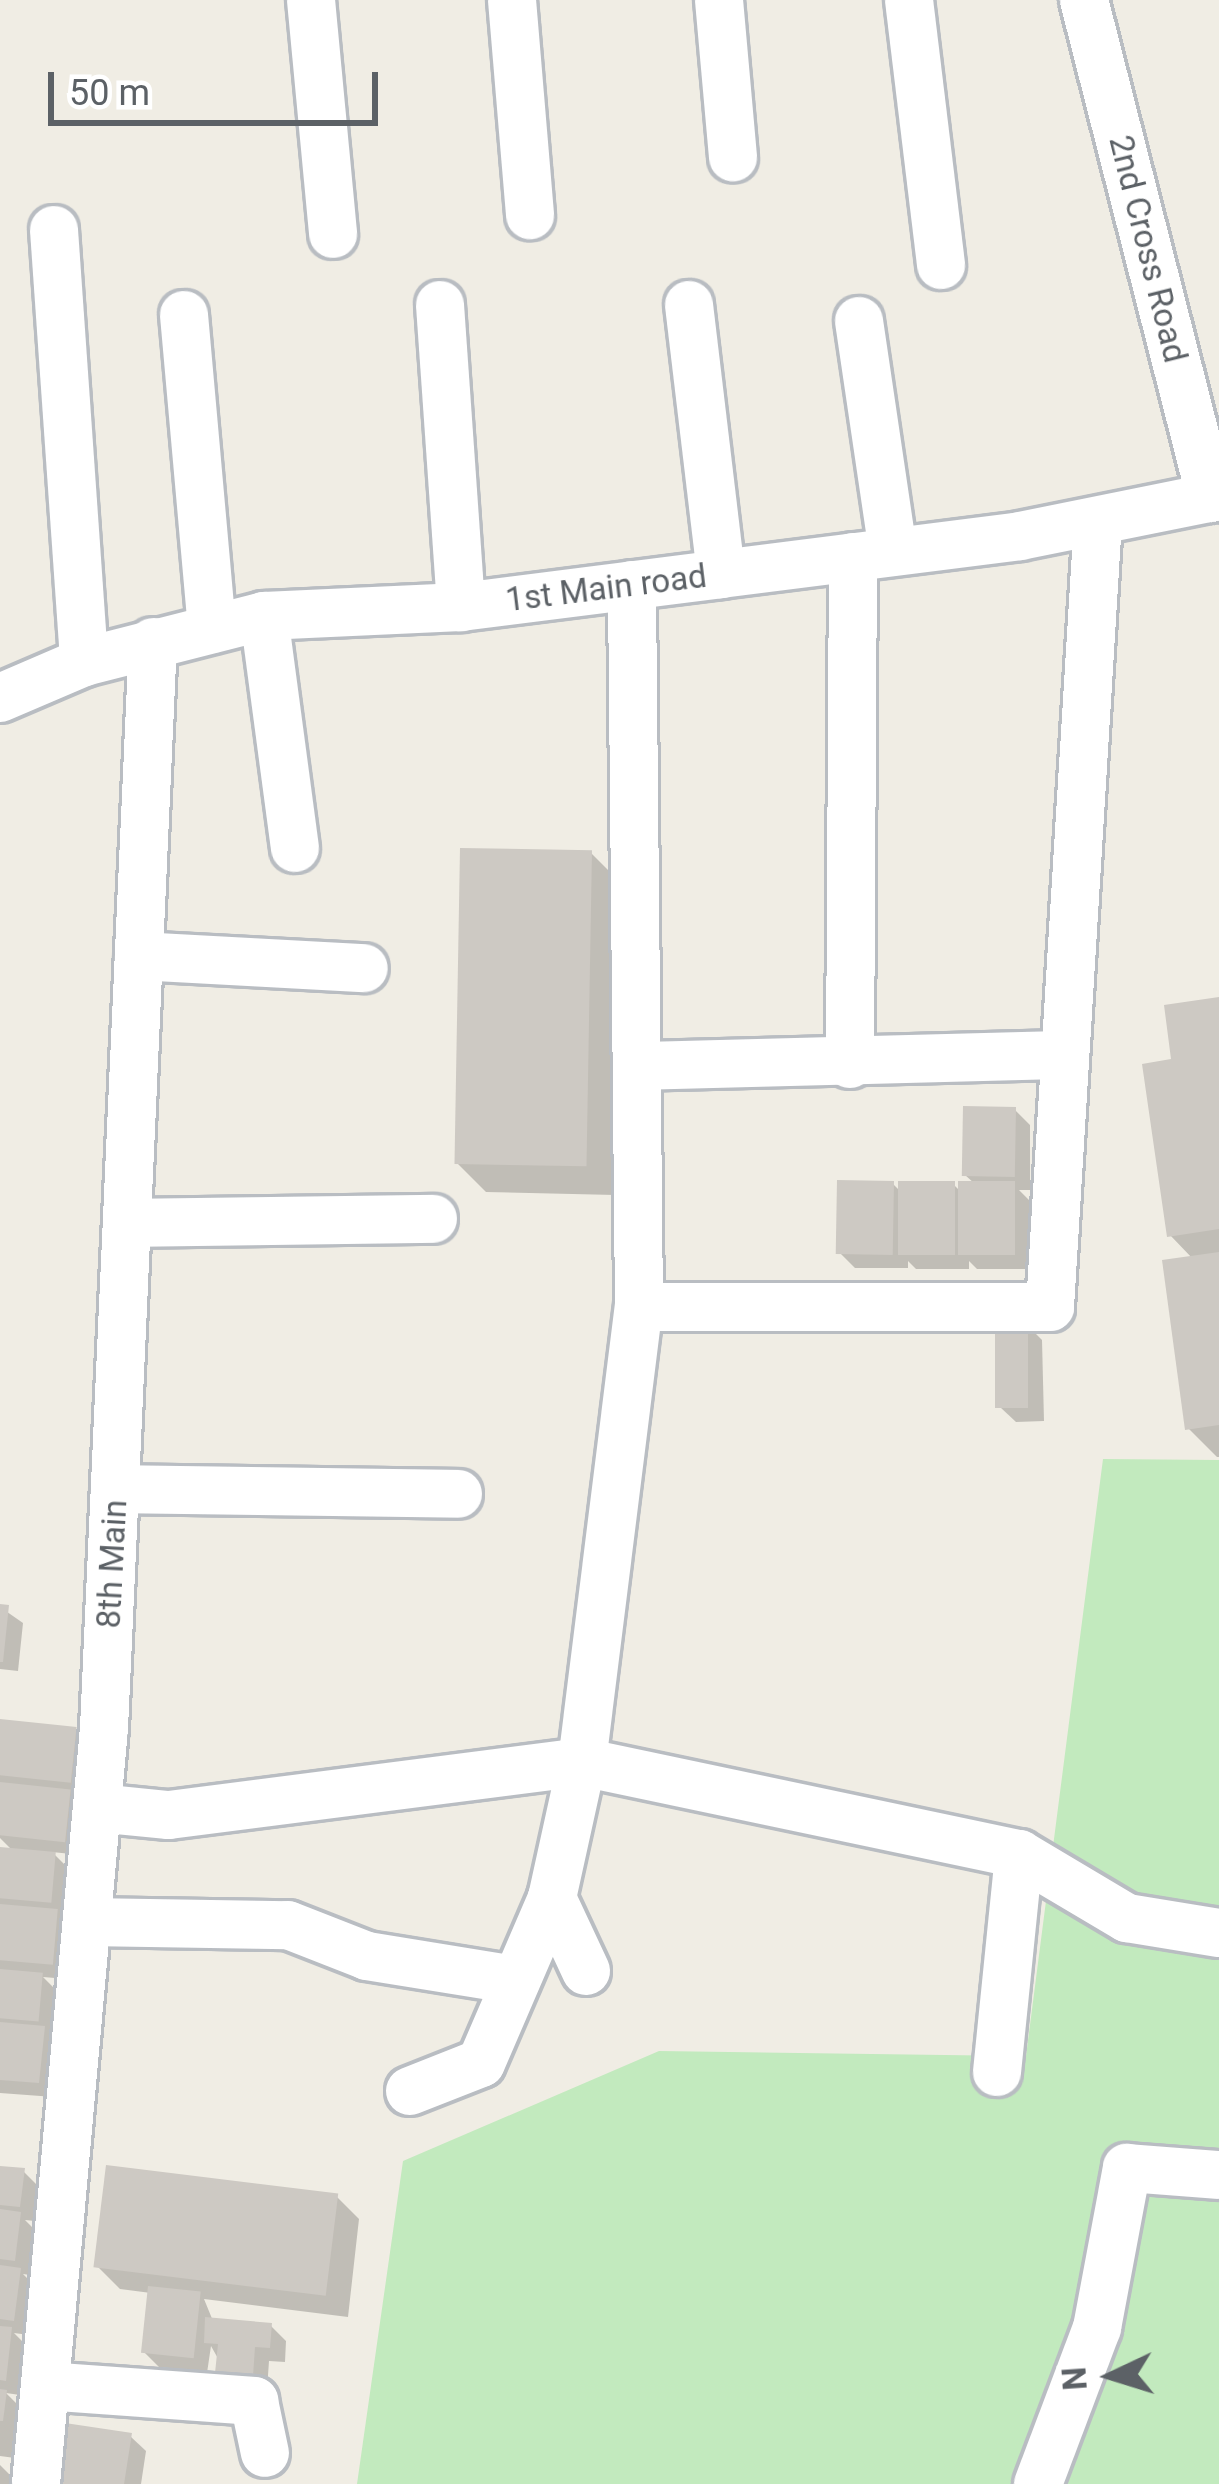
<!DOCTYPE html>
<html>
<head>
<meta charset="utf-8">
<style>
	body { margin:0 }
	#map { position:relative; width:1219px; height:2484px; overflow:hidden; background:#f0ede4; font-family:Roboto,sans-serif }
	div>[style] { position:absolute }
	.green>* { inset:0; background:#c2eabe }
	.shadow>* { inset:0; background:#0003 }
	.building>* { inset:0; background:#cdc9c3; transform-origin:0 0 }
	.roads { filter:drop-shadow(3px 0 #b9bdc2) drop-shadow(-3px 0 #b9bdc2) drop-shadow(0 3px #b9bdc2) drop-shadow(0 -3px #b9bdc2) }
	.minor>* { height:48px; margin:-24px; padding:0 24px; transform-origin:24px; border-radius:24px; background:#fff }
	span { translate:-50% -50%; white-space:nowrap; text-align:center; line-height:1.15; -webkit-text-stroke:9px #fff; paint-order:stroke }
	.street-label { font-size:33px; color:#5c6166 }
	.north { position:absolute; left:1051px; top:2316px; width:120px; height:120px; -webkit-text-stroke:9px #fff; paint-order:stroke; rotate:266deg; font-size:33px; font-weight:700; line-height:48px; text-align:center; color:#5c6166 }
	.north::after { content:''; display:block; margin:auto; width:42px; height:54px; background:#5c6166; clip-path:polygon(50% 0,100% 100%,50% 72%,0 100%) }
	.scale { position:absolute; left:48px; top:72px; width:330px; height:54px; box-sizing:border-box; border:6px solid #5c6166; border-top:0; padding-left:15px; font-size:36px; line-height:42px; white-space:nowrap; color:#5c6166; -webkit-text-stroke:9px #fff; paint-order:stroke }
</style>
</head>
<body>
<div id="map">
	<div class="green">
		<i style="clip-path:polygon(1103px 1459px,1219px 1460px,1219px 2484px,357px 2484px,403px 2161px,659px 2051px,1026px 2056px)"></i>
	</div>
	<div class="shadow">
		<i style="clip-path:polygon(591px 853px,620px 882px,615px 1195px,486px 1192px,457px 1163px)"></i>
		<i style="clip-path:polygon(1219px 1000px,1219px 1457px,1217px 1457px,1188px 1428px,1193px 1259px,1170px 1235px,1175px 1062px)"></i>
		<i style="clip-path:polygon(1015px 1110px,1030px 1125px,1030px 1190px,1019px 1190px,1029px 1200px,1029px 1269px,977px 1269px,969px 1261px,969px 1269px,916px 1269px,908px 1261px,908px 1268px,855px 1268px,840px 1253px,893px 1184px,901px 1192px,953px 1184px,961px 1192px,975px 1184px,965px 1175px)"></i>
		<i style="clip-path:polygon(1027px 1325px,1042px 1340px,1044px 1421px,1016px 1422px,1000px 1407px)"></i>
		<i style="clip-path:polygon(0 1607px,23px 1623px,18px 1671px,0 1669px)"></i>
		<i style="clip-path:polygon(0 1722px,76px 1730px,91px 1745px,87px 1796px,72px 1795px,85px 1808px,81px 1855px,52px 1852px,70px 1870px,66px 1916px,60px 1916px,72px 1928px,67px 1979px,43px 1977px,57px 1991px,54px 2097px,0 2093px,0 1850px,13px 1851px,0 1838px)"></i>
		<i style="clip-path:polygon(0 2169px,23px 2171px,39px 2187px,35px 2221px,25px 2220px,35px 2230px,30px 2275px,23px 2274px,35px 2286px,29px 2335px,14px 2333px,26px 2345px,20px 2395px,6px 2393px,21px 2408px,15px 2458px,0 2456px)"></i>
		<i style="clip-path:polygon(336px 2196px,359px 2219px,348px 2317px,204px 2299px,213px 2321px,271px 2326px,286px 2341px,285px 2362px,269px 2361px,267px 2390px,234px 2387px,211px 2346px,207px 2373px,159px 2367px,144px 2352px,151px 2293px,120px 2289px,97px 2266px)"></i>
		<i style="clip-path:polygon(130px 2436px,146px 2451px,141px 2484px,59px 2484px)"></i>
		<i style="clip-path:polygon(0 2465px,10px 2475px,9px 2484px,0 2484px)"></i>
	</div>
	<div class="building">
		<i style="left:460px;top:848px;width:132px;height:316px;rotate:1deg"></i>
		<i style="clip-path:polygon(1219px 997px,1219px 1229px,1167px 1237px,1142px 1064px,1171px 1059px,1164px 1005px)"></i>
		<i style="left:963px;top:1106px;width:53px;height:70px;rotate:1deg"></i>
		<i style="left:837px;top:1180px;width:57px;height:74px;rotate:1deg"></i>
		<i style="left:955px;top:1181px;width:74px;height:57px;rotate:90deg"></i>
		<i style="left:958px;top:1181px;width:57px;height:74px"></i>
		<i style="clip-path:polygon(1219px 1252px,1219px 1425px,1185px 1430px,1162px 1260px)"></i>
		<i style="left:995px;top:1322px;width:33px;height:86px"></i>
		<i style="clip-path:polygon(0 1604px,9px 1605px,3px 1662px,0 1662px)"></i>
		<i style="left:0;top:1719px;width:77px;height:56px;rotate:6deg"></i>
		<i style="left:0;top:1782px;width:71px;height:53px;rotate:6deg"></i>
		<i style="left:0;top:1847px;width:56px;height:51px;rotate:5deg"></i>
		<i style="left:0;top:1904px;width:58px;height:56px;rotate:5deg"></i>
		<i style="left:0;top:1969px;width:43px;height:49px;rotate:5deg"></i>
		<i style="clip-path:polygon(0 2022px,45px 2026px,39px 2083px,0 2080px)"></i>
		<i style="left:106px;top:2165px;width:234px;height:103px;rotate:7deg"></i>
		<i style="clip-path:polygon(0 2166px,25px 2168px,20px 2207px,0 2205px)"></i>
		<i style="clip-path:polygon(0 2209px,21px 2212px,15px 2261px,0 2259px)"></i>
		<i style="clip-path:polygon(0 2265px,21px 2268px,14px 2321px,0 2319px)"></i>
		<i style="left:148px;top:2286px;width:53px;height:67px;rotate:6deg"></i>
		<i style="clip-path:polygon(205px 2317px,272px 2323px,270px 2348px,255px 2347px,253px 2376px,215px 2373px,218px 2344px,204px 2343px)"></i>
		<i style="clip-path:polygon(0 2326px,12px 2327px,6px 2381px,0 2380px)"></i>
		<i style="clip-path:polygon(0 2389px,7px 2390px,3px 2421px,0 2421px)"></i>
		<i style="clip-path:polygon(65px 2423px,132px 2433px,124px 2484px,56px 2484px)"></i>
	</div>
	<div class="roads">
		<div class="minor">
			<i style="left:311px;top:0;width:235px;rotate:84.6deg"></i>
			<i style="left:512px;top:0;width:216px;rotate:85.2deg"></i>
			<i style="left:719px;top:0;width:158px;rotate:84.9deg"></i>
			<i style="left:909px;top:0;width:267px;rotate:83.1deg"></i>
			<i style="left:1084px;top:0;width:514px;rotate:75.69deg"></i>
			<i style="left:54px;top:230px;width:433px;rotate:86deg"></i>
			<i style="left:440px;top:305px;width:303px;rotate:86deg"></i>
			<i style="left:689px;top:305px;width:271px;rotate:83.2deg"></i>
			<i style="left:184px;top:315px;width:315px;rotate:84.9deg"></i>
			<i style="left:859px;top:321px;width:233px;rotate:81.6deg"></i>
			<i style="left:264px;top:616px;width:234px;rotate:82.4deg"></i>
			<i style="left:0;top:698px;width:91px;rotate:-23.2deg"></i>
			<i style="left:84px;top:662px;width:186px;rotate:-14.3deg"></i>
			<i style="left:264px;top:616px;width:197px;rotate:-2.6deg"></i>
			<i style="left:461px;top:607px;width:262px;rotate:-7.2deg"></i>
			<i style="left:721px;top:574px;width:301px;rotate:-7.2deg"></i>
			<i style="left:1020px;top:536px;width:203px;rotate:-11.4deg"></i>
			<i style="left:139px;top:956px;width:225px;rotate:3.1deg"></i>
			<i style="left:850px;top:1064px;width:507px;rotate:-89.66deg"></i>
			<i style="left:640px;top:1066px;width:425px;rotate:-1.5deg"></i>
			<i style="left:128px;top:1223px;width:305px;rotate:-0.8deg"></i>
			<i style="left:639px;top:1307px;width:411px"></i>
			<i style="left:1050px;top:1307px;width:787px;rotate:-86.51deg"></i>
			<i style="left:115px;top:1489px;width:343px;rotate:0.8deg"></i>
			<i style="left:97px;top:1808px;width:72px;rotate:5.6deg"></i>
			<i style="left:169px;top:1815px;width:416px;rotate:-7.3deg"></i>
			<i style="left:582px;top:1762px;width:447px;rotate:11.9deg"></i>
			<i style="left:1019px;top:1854px;width:126px;rotate:30.7deg"></i>
			<i style="left:1127px;top:1918px;width:93px;rotate:9.3deg"></i>
			<i style="left:87px;top:1922px;width:201px;rotate:0.9deg"></i>
			<i style="left:288px;top:1925px;width:85px;rotate:21.4deg"></i>
			<i style="left:367px;top:1956px;width:151px;rotate:9.2deg"></i>
			<i style="left:586px;top:1971px;width:81px;rotate:-115deg"></i>
			<i style="left:552px;top:1898px;width:139px;rotate:-77.6deg"></i>
			<i style="left:582px;top:1762px;width:459px;rotate:-82.9deg"></i>
			<i style="left:639px;top:1307px;width:722px;rotate:-90.56deg"></i>
			<i style="left:997px;top:2072px;width:219px;rotate:-84.2deg"></i>
			<i style="left:410px;top:2091px;width:76px;rotate:-21.5deg"></i>
			<i style="left:481px;top:2063px;width:180px;rotate:-66.7deg"></i>
			<i style="left:45px;top:2386px;width:210px;rotate:4.1deg"></i>
			<i style="left:254px;top:2401px;width:53px;rotate:78.1deg"></i>
			<i style="left:36px;top:2484px;width:759px;rotate:-84.86deg"></i>
			<i style="left:104px;top:1728px;width:1087px;rotate:-87.42deg"></i>
			<i style="left:1038px;top:2484px;width:167px;rotate:-69.3deg"></i>
			<i style="left:1097px;top:2328px;width:163px;rotate:-79.4deg"></i>
			<i style="left:1127px;top:2168px;width:92px;rotate:4.4deg"></i>
		</div>
	</div>
	<div class="street-label">
		<span style="left:1148px;top:249px;rotate:76deg">2nd Cross Road</span>
		<span style="left:606px;top:588px;rotate:-7deg">1st Main road</span>
		<span style="left:112px;top:1564px;rotate:-87deg">8th Main</span>
	</div>
	<div class="north">N</div>
	<div class="scale">50 m</div>
</div>
</body>
</html>
